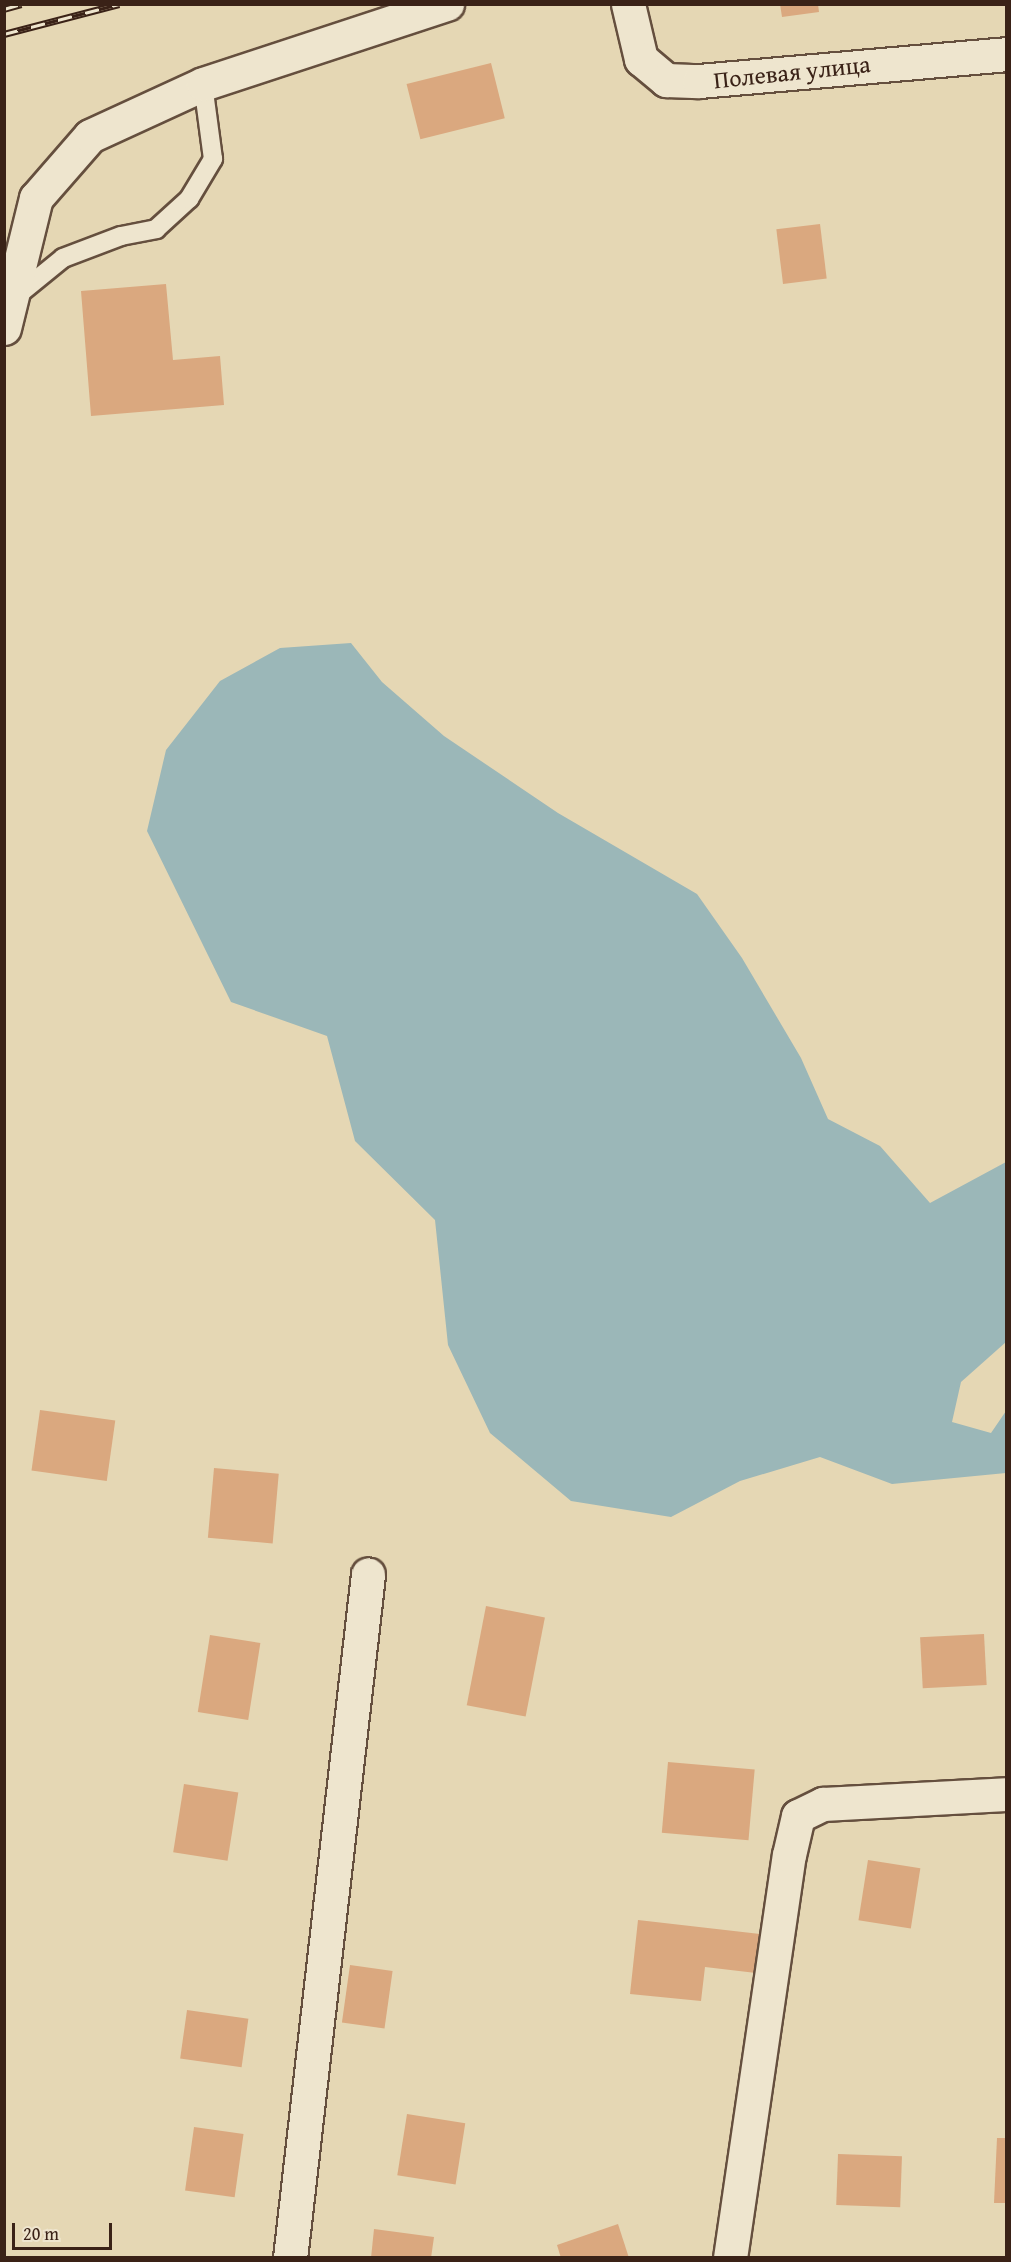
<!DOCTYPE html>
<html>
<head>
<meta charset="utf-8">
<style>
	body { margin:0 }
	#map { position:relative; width:1011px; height:2262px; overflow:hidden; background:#e5d7b4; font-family:"Gentium Book Plus",serif }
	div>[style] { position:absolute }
	.water>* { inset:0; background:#9bb7b8 }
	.building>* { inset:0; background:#daa87f; transform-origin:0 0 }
	.roads { filter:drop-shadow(2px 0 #654f3e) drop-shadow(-2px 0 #654f3e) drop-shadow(0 2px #654f3e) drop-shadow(0 -2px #654f3e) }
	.lane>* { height:18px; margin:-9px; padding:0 9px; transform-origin:9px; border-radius:9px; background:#eee5ce }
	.street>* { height:33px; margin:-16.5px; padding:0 16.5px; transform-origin:16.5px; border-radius:16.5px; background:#eee5ce }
	.rail>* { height:7px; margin-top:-3.5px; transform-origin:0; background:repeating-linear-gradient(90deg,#eee5ce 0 14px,#3a2217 0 28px); box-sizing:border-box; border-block:2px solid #3a2217 }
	span { translate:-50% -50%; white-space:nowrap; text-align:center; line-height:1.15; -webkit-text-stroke:6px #eee5ce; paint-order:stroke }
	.street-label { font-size:24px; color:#3a2217 }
	.frame { position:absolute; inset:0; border:6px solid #3a2217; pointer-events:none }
	.scale { position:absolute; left:12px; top:2223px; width:100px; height:27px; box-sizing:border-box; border:3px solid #3a2217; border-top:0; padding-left:8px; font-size:18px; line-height:21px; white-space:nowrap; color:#3a2217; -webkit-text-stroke:4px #eee5ce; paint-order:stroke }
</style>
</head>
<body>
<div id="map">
	<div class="water">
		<i style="clip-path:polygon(351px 643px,382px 682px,444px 736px,558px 813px,697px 894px,742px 958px,801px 1058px,828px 1119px,880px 1146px,930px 1203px,1006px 1162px,1006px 1342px,961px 1382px,952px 1422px,991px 1433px,1006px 1411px,1006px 1473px,892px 1484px,820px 1457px,740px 1481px,671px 1517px,571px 1501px,490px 1433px,448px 1345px,435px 1220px,355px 1141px,327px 1036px,231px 1002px,147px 831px,166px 750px,220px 681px,280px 648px)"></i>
	</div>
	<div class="building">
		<i style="clip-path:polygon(780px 4px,818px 4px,819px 12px,782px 17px)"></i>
		<i style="left:491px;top:63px;width:57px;height:87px;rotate:76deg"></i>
		<i style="left:820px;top:224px;width:55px;height:44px;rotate:83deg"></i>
		<i style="clip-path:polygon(166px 284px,173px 360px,220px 356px,224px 405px,91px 416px,81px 291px)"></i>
		<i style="left:40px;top:1410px;width:76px;height:61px;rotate:8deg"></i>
		<i style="left:214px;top:1468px;width:65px;height:70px;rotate:5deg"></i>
		<i style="left:486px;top:1606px;width:60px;height:101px;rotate:11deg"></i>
		<i style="left:984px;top:1634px;width:51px;height:64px;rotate:87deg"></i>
		<i style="left:210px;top:1635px;width:51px;height:78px;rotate:9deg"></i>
		<i style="left:668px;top:1762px;width:87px;height:71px;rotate:5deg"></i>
		<i style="left:184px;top:1784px;width:55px;height:69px;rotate:9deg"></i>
		<i style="left:868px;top:1860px;width:53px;height:61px;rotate:9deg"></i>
		<i style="clip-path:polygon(638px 1920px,760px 1934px,756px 1973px,705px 1967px,701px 2001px,630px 1994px)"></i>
		<i style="left:350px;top:1965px;width:43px;height:58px;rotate:8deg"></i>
		<i style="left:187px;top:2010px;width:62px;height:49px;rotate:8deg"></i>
		<i style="left:407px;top:2114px;width:59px;height:62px;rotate:9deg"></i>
		<i style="left:194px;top:2127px;width:50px;height:64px;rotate:8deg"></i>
		<i style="clip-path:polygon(997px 2138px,1006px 2138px,1006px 2203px,994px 2203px)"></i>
		<i style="left:838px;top:2154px;width:64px;height:51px;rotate:2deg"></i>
		<i style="clip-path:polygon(618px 2224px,629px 2258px,561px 2258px,557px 2245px)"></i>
		<i style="clip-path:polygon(374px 2229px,434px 2237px,431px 2258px,371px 2258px)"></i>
	</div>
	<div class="roads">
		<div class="lane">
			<i style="left:14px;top:298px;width:63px;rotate:-39.2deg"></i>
			<i style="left:63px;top:258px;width:62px;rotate:-20.8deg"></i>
			<i style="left:121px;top:236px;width:36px;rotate:-11deg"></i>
			<i style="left:156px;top:229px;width:45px;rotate:-42.3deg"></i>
			<i style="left:189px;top:199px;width:47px;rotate:-59deg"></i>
			<i style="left:213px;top:159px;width:76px;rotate:-97.6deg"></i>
		</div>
		<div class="street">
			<i style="left:628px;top:4px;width:57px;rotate:76.7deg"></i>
			<i style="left:641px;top:59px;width:33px;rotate:40deg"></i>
			<i style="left:666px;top:80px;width:33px;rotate:2deg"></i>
			<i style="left:699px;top:81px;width:308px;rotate:-5deg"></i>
			<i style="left:4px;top:328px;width:134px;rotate:-76.2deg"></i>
			<i style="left:36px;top:198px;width:82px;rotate:-48.9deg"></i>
			<i style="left:90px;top:136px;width:124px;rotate:-24.7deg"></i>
			<i style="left:203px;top:84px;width:257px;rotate:-18.2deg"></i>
			<i style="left:290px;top:2258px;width:688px;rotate:-83.49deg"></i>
			<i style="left:730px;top:2258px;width:407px;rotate:-81.7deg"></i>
			<i style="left:789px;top:1855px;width:40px;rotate:-77deg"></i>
			<i style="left:798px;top:1816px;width:28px;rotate:-26deg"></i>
			<i style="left:823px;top:1804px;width:183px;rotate:-3.1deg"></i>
		</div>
	</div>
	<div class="rail">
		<i style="left:4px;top:9px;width:18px;rotate:-16deg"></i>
		<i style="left:4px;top:34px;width:119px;rotate:-14.6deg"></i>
	</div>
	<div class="street-label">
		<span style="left:792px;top:72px;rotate:-6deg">Полевая улица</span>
	</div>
	<div class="frame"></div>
	<div class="scale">20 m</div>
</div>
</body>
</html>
